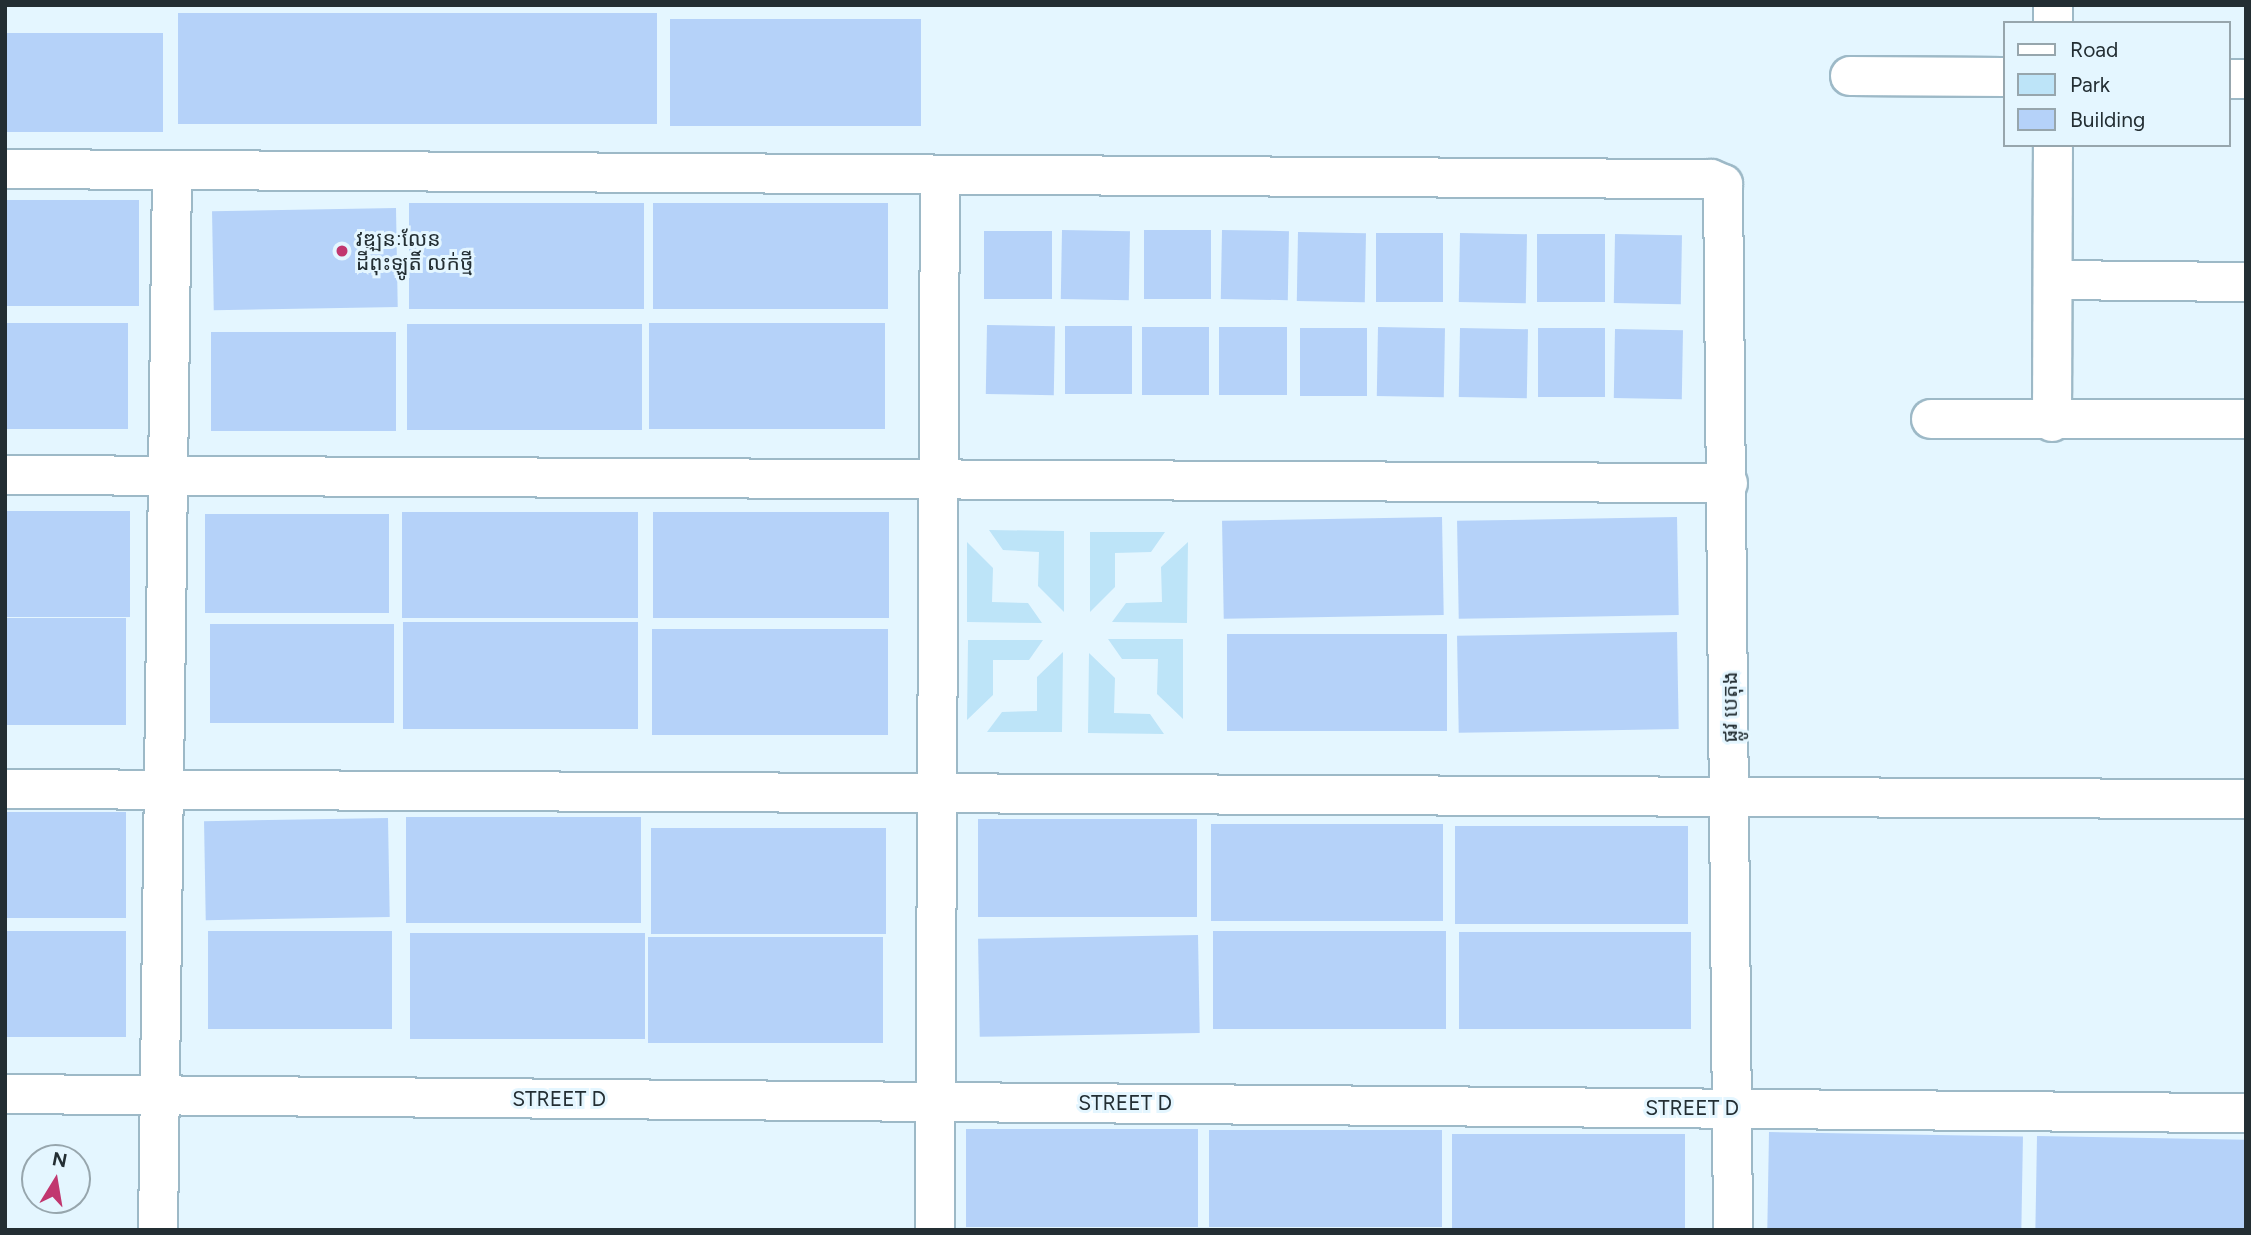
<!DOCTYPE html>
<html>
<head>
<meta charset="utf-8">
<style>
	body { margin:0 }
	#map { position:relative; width:2251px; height:1235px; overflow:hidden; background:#e4f6ff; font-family:Figtree,"Noto Sans Khmer",sans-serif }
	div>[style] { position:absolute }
	.green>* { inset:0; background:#bde4f8 }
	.building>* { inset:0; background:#b5d2f9; transform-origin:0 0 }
	.roads { filter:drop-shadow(2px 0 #9db9c7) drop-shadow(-2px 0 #9db9c7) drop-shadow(0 2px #9db9c7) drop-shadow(0 -2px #9db9c7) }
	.minor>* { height:38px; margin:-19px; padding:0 19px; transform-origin:19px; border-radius:19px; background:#fff }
	.dots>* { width:19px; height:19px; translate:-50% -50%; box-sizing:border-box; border:4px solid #e4f6ff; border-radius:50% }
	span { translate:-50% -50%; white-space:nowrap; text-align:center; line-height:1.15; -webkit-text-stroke:6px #e4f6ff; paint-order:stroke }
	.poi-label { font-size:21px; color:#232e33 }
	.left { translate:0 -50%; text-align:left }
	.street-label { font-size:21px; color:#232e33 }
	.frame { position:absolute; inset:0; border:7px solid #232e33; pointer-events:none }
	.legend { position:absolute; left:2003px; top:21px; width:228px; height:126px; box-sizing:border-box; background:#e4f6ff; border:2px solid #97a6ad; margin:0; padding:9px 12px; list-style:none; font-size:21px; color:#232e33 }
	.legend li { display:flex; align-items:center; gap:14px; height:35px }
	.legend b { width:35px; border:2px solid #97a6ad }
	.north { position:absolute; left:21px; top:1144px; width:70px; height:70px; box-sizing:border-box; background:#e4f6ff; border:2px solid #97a6ad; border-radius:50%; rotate:11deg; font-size:19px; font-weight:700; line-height:28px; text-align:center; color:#232e33 }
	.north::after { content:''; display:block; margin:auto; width:24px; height:32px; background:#c1376f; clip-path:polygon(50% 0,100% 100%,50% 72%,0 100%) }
</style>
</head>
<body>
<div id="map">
	<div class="green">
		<i style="clip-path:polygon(989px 530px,1064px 531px,1064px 612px,1038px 586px,1039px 552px,1003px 550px)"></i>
		<i style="clip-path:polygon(1090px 532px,1165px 532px,1151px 552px,1115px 553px,1115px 587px,1090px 612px)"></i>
		<i style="clip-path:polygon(967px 542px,993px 568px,992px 602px,1028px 603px,1042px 623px,967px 622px)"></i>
		<i style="clip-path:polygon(1188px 542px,1187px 623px,1112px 622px,1126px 603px,1162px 602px,1161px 567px)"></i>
		<i style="clip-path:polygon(1108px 639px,1183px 639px,1183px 719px,1157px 694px,1158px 659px,1122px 659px)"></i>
		<i style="clip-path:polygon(968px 640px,1043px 640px,1029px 660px,993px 660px,993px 695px,967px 720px)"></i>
		<i style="clip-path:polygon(1063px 652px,1062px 732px,987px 732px,1002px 712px,1037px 711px,1037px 677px)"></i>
		<i style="clip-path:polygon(1089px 653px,1115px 678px,1114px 713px,1150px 714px,1164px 734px,1088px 733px)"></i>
	</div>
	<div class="building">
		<i style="left:178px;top:13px;width:479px;height:111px"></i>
		<i style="left:670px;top:19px;width:251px;height:107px"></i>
		<i style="left:5px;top:33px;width:158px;height:99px"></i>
		<i style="left:5px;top:200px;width:134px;height:106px"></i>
		<i style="left:409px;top:203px;width:235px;height:106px"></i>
		<i style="left:653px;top:203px;width:235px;height:106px"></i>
		<i style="left:396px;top:208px;width:99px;height:184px;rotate:89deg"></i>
		<i style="left:1062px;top:230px;width:68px;height:69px;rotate:1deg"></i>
		<i style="left:1211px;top:230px;width:69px;height:67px;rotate:90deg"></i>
		<i style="left:1222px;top:230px;width:67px;height:69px;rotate:1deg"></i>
		<i style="left:984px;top:231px;width:68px;height:68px"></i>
		<i style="left:1298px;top:232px;width:68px;height:69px;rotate:1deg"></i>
		<i style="left:1376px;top:233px;width:67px;height:69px"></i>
		<i style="left:1460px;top:233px;width:67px;height:69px;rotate:1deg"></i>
		<i style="left:1537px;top:234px;width:68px;height:68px"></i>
		<i style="left:1615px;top:234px;width:67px;height:69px;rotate:1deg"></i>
		<i style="left:5px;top:323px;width:123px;height:106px"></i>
		<i style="left:649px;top:323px;width:236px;height:106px"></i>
		<i style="left:407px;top:324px;width:235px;height:106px"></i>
		<i style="left:987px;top:325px;width:68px;height:69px;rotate:1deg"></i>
		<i style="left:1065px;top:326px;width:67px;height:68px"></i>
		<i style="left:1142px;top:327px;width:67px;height:68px"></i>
		<i style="left:1219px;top:327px;width:68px;height:68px"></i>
		<i style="left:1378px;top:327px;width:67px;height:69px;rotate:1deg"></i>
		<i style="left:1300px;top:328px;width:67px;height:68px"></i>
		<i style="left:1460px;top:328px;width:68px;height:69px;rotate:1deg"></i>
		<i style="left:1538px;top:328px;width:67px;height:69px"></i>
		<i style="left:1615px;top:329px;width:68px;height:69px;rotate:1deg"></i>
		<i style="left:211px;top:332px;width:185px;height:99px"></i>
		<i style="left:5px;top:511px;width:125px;height:106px"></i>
		<i style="left:402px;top:512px;width:236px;height:106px"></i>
		<i style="left:653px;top:512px;width:236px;height:106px"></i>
		<i style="left:389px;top:514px;width:99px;height:184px;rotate:90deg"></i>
		<i style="left:1442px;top:517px;width:98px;height:220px;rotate:89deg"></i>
		<i style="left:1677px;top:517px;width:98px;height:220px;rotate:89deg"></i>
		<i style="left:5px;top:618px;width:121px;height:107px"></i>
		<i style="left:403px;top:622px;width:235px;height:107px"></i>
		<i style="left:210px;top:624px;width:184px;height:99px"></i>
		<i style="left:652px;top:629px;width:236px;height:106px"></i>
		<i style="left:1677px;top:632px;width:97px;height:220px;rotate:89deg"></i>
		<i style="left:1447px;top:634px;width:97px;height:220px;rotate:90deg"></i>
		<i style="left:5px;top:812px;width:121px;height:106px"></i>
		<i style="left:406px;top:817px;width:235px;height:106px"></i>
		<i style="left:388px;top:818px;width:99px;height:184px;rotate:89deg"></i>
		<i style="left:978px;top:819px;width:219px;height:98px"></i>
		<i style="left:1211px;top:824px;width:232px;height:97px"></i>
		<i style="left:1455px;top:826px;width:233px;height:98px"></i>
		<i style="left:651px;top:828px;width:235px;height:106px"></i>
		<i style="left:5px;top:931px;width:121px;height:106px"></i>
		<i style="left:392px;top:931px;width:98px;height:184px;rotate:90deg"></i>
		<i style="left:1213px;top:931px;width:233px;height:98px"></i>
		<i style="left:1459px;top:932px;width:232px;height:97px"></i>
		<i style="left:410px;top:933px;width:235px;height:106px"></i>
		<i style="left:1198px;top:935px;width:98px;height:220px;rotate:89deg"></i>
		<i style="left:648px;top:937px;width:235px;height:106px"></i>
		<i style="left:966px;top:1129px;width:232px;height:98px"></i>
		<i style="left:1209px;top:1130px;width:233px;height:97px"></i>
		<i style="left:1769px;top:1132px;width:254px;height:98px;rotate:1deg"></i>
		<i style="left:1452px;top:1134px;width:233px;height:96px"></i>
		<i style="left:2037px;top:1136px;width:209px;height:94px;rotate:1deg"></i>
	</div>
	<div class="roads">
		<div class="minor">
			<i style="left:2053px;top:23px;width:18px;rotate:-90deg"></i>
			<i style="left:1850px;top:76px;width:154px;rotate:0.4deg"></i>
			<i style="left:2228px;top:79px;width:18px"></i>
			<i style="left:5px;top:169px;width:1706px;rotate:0.34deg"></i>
			<i style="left:1711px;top:179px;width:13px;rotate:23deg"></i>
			<i style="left:1723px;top:184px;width:1046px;rotate:89.45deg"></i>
			<i style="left:2053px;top:280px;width:193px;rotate:0.6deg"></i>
			<i style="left:1931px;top:419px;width:315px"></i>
			<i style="left:2052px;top:422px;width:277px;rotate:-89.8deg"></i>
			<i style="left:5px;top:475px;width:1723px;rotate:0.27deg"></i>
			<i style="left:5px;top:789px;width:2241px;rotate:0.26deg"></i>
			<i style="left:5px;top:1094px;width:2241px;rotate:0.49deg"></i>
			<i style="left:158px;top:1230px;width:1060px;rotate:-89.24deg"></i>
			<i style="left:935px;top:1230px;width:1055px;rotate:-89.73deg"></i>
		</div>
	</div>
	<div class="dots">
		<i style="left:342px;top:251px;background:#c1376f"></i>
	</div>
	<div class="poi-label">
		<span class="left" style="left:356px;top:251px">វឌ្ឍនៈលែន<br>ដីពុះឡូតិ៍ លក់ថ្មី</span>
	</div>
	<div class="street-label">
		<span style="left:1730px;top:707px;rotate:-90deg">ផ្លូវ បេតុង</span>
		<span style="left:559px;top:1099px">STREET D</span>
		<span style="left:1125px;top:1103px">STREET D</span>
		<span style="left:1692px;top:1108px">STREET D</span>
	</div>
	<div class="frame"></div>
	<ul class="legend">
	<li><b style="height:9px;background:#fff"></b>Road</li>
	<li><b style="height:19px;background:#bde4f8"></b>Park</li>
	<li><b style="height:19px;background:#b5d2f9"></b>Building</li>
	</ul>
	<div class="north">N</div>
</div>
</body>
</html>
